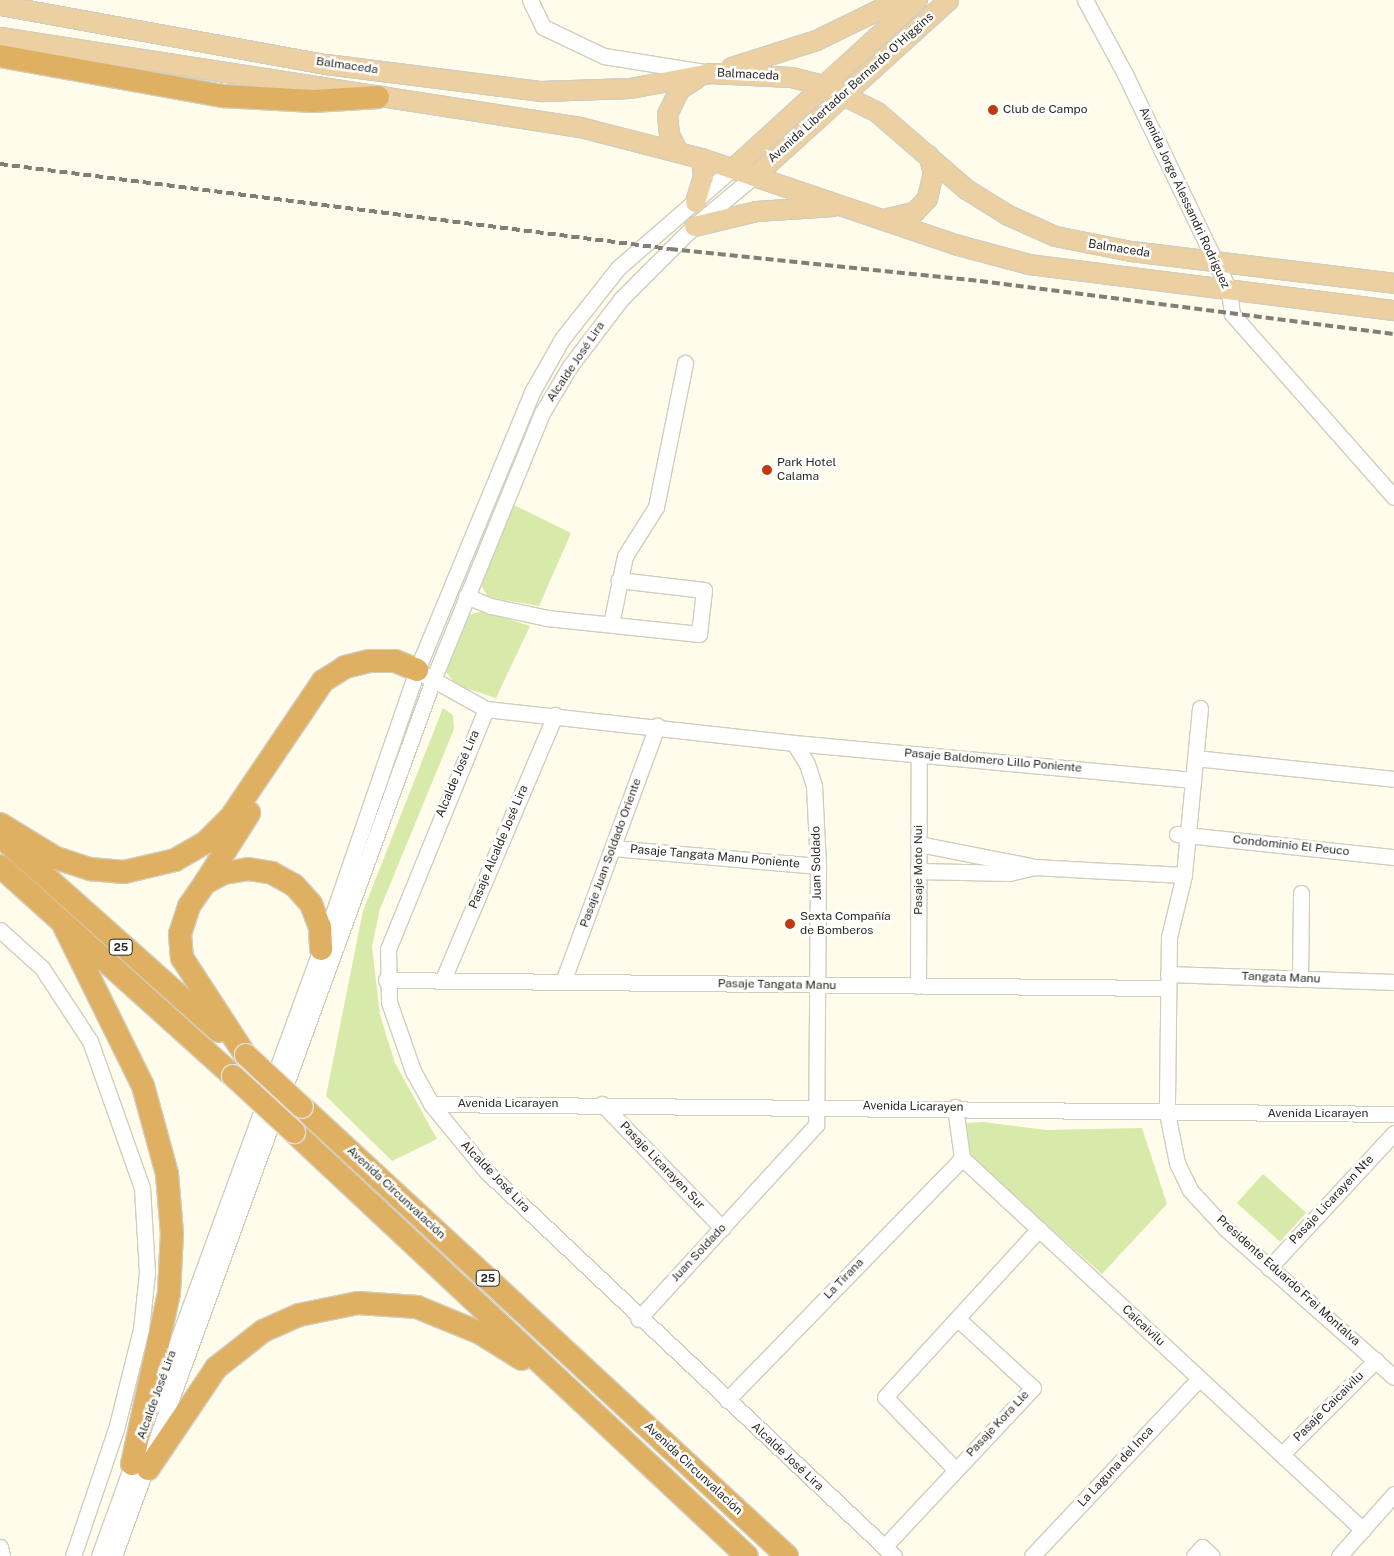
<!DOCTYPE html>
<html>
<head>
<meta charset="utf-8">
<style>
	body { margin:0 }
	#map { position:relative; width:1394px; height:1556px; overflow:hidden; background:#fffcec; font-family:"Public Sans",sans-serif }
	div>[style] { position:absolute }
	.green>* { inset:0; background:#d7eaaa; transform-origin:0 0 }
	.roads { filter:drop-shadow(1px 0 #d1cebf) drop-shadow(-1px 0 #d1cebf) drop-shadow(0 1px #d1cebf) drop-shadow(0 -1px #d1cebf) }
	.minor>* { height:15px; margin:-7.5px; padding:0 7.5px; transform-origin:7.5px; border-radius:7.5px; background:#fff }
	.major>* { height:19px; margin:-9.5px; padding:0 9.5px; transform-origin:9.5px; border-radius:9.5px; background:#ecd0a1 }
	.highway>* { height:22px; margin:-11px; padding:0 11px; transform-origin:11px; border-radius:11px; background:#e0b062 }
	.rail>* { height:4px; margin-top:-2px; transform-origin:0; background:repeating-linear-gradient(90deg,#817f75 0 8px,transparent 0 12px) }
	.bridges { filter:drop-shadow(1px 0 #e1e1e0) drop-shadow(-1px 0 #e1e1e0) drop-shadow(0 1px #e1e1e0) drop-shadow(0 -1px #e1e1e0) }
	.highway-bridge>* { height:22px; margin:-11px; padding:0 11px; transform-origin:11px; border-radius:11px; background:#e0b062 }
	.dots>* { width:14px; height:14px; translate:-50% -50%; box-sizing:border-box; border:2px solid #fff; border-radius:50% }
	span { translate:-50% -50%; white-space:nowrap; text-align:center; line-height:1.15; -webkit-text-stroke:5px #fff; paint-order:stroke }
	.shield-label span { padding:1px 4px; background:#fff; border:1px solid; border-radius:4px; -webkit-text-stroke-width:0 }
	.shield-label { font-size:11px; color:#2a2923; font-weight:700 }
	.street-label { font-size:12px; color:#2a2923 }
	.poi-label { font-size:12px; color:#2a2923 }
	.left { translate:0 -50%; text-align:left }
</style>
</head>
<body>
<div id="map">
	<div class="green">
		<i style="clip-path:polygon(514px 505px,571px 533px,539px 606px,488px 597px,479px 581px)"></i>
		<i style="clip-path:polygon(483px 611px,530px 626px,496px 698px,456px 685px,443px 668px,465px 616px)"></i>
		<i style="clip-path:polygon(443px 708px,453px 715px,454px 729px,380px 909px,372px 946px,380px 1015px,395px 1063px,437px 1139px,392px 1161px,326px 1096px,363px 911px)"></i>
		<i style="clip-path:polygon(983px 1122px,1046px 1130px,1142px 1128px,1167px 1204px,1102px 1274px,965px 1153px,967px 1123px)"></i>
		<i style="left:1263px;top:1174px;width:58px;height:39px;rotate:42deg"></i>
	</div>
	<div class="roads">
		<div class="minor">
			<i style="left:530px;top:0;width:30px;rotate:64deg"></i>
			<i style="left:543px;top:27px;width:68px;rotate:25.4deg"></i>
			<i style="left:604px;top:56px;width:101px;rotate:9.1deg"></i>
			<i style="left:1085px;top:0;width:84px;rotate:61.6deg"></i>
			<i style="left:1125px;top:74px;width:240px;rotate:64.3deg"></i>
			<i style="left:1229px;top:290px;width:24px;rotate:83deg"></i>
			<i style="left:1232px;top:314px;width:244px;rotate:48.5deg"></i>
			<i style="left:466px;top:596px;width:27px;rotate:22deg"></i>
			<i style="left:491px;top:606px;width:57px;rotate:12.1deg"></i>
			<i style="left:547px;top:618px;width:153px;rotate:6deg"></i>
			<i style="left:699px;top:634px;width:44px;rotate:-83.5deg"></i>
			<i style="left:704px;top:590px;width:86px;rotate:-173.3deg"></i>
			<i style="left:611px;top:624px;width:69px;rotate:-78.4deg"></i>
			<i style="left:625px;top:556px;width:58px;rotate:-57.7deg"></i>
			<i style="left:656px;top:507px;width:147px;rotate:-78.6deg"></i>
			<i style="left:425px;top:675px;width:70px;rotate:29.1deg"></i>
			<i style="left:486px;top:709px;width:310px;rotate:6.3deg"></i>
			<i style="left:794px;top:743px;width:25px;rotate:58deg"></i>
			<i style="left:807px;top:764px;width:23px;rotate:72deg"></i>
			<i style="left:814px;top:786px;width:80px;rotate:87.1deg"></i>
			<i style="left:818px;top:866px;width:259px;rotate:90.4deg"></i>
			<i style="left:816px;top:1125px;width:263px;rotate:132.5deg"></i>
			<i style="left:1200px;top:708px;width:168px;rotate:95.5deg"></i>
			<i style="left:1184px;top:875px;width:64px;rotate:103.6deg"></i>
			<i style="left:1169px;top:937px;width:176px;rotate:90.7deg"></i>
			<i style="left:1167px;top:1113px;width:51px;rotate:78.7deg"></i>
			<i style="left:1177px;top:1163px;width:30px;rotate:64deg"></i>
			<i style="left:1190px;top:1190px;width:52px;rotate:47.4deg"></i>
			<i style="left:1225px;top:1228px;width:225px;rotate:41.4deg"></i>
			<i style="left:486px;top:709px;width:259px;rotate:112.2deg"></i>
			<i style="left:388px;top:949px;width:53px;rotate:88.9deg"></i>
			<i style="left:389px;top:1002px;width:73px;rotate:70.8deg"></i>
			<i style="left:413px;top:1071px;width:38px;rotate:61deg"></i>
			<i style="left:431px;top:1104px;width:87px;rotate:50.6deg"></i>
			<i style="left:486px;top:1171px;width:561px;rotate:43.34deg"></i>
			<i style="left:794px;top:743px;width:401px;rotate:5.3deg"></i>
			<i style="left:1195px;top:758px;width:200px;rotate:6deg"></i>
			<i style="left:1177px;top:834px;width:218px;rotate:6.1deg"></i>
			<i style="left:919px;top:844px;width:113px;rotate:11.2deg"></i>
			<i style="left:612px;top:848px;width:207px;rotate:5deg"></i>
			<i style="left:918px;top:871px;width:91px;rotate:1.3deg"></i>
			<i style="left:1009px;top:873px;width:26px;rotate:-13deg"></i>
			<i style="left:1034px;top:867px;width:150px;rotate:3.1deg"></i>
			<i style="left:0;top:930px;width:57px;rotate:42.1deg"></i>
			<i style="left:42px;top:968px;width:87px;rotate:56.7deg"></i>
			<i style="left:90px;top:1041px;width:156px;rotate:70.5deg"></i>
			<i style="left:142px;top:1188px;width:85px;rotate:86.6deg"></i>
			<i style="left:147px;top:1273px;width:56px;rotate:96.1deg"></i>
			<i style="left:141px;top:1329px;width:103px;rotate:104deg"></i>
			<i style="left:116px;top:1429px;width:134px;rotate:108.7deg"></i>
			<i style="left:1168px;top:974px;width:226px;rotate:2deg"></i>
			<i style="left:443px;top:979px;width:287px;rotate:-67deg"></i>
			<i style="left:564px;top:979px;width:270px;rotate:-69.8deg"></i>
			<i style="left:1300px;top:979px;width:86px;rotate:-89.3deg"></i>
			<i style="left:386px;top:980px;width:781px;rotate:0.59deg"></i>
			<i style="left:918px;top:986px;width:232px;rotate:-89.8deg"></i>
			<i style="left:431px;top:1104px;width:963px;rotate:0.59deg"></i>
			<i style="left:602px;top:1104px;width:173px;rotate:45.9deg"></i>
			<i style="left:955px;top:1107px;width:51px;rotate:82.2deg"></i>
			<i style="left:962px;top:1158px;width:547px;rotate:42.85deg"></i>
			<i style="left:1269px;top:1268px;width:184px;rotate:-47.2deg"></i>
			<i style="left:727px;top:1400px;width:337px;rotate:-45.8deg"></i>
			<i style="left:154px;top:1405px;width:486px;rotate:-69.9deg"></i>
			<i style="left:321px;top:949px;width:295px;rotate:-71deg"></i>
			<i style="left:417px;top:670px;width:301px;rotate:-67.5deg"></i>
			<i style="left:532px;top:392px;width:61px;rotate:-60.5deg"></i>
			<i style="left:562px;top:339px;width:90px;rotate:-51.7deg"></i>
			<i style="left:618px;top:268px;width:152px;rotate:-41deg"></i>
			<i style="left:1282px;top:1454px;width:133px;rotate:-45deg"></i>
			<i style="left:955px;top:1469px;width:100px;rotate:-134.2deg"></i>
			<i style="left:885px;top:1397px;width:228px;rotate:-47.5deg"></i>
			<i style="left:0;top:1547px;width:9px;rotate:77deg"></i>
			<i style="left:884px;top:1547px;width:218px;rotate:-46.9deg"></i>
			<i style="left:1033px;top:1388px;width:102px;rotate:-137.4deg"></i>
			<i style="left:99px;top:1556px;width:105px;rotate:-70deg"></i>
			<i style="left:114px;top:1556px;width:932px;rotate:-69.99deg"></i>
			<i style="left:433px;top:680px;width:288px;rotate:-67.8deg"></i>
			<i style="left:542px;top:413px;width:55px;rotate:-59.2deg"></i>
			<i style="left:570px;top:366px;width:84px;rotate:-52.7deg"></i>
			<i style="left:621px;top:299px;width:103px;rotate:-45deg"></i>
			<i style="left:694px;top:226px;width:78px;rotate:-39.8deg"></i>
			<i style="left:1032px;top:1556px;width:243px;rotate:-46.7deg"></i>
			<i style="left:1194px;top:1556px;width:12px;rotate:-48deg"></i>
			<i style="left:1202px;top:1547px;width:13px;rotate:42deg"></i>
			<i style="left:1339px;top:1556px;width:83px;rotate:-48.4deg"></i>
		</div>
		<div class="major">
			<i style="left:0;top:5px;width:331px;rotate:10.3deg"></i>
			<i style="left:326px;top:64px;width:217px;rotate:7.2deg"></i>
			<i style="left:541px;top:91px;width:89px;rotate:-1.9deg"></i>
			<i style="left:630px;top:88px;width:81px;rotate:-10.6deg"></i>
			<i style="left:710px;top:73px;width:81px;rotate:2.8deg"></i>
			<i style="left:791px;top:77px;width:33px;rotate:14deg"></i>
			<i style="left:823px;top:85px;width:60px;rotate:26.6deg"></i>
			<i style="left:877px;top:112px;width:118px;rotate:40.9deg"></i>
			<i style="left:966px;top:189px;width:49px;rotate:31.8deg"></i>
			<i style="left:1008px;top:215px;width:51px;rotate:24.1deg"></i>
			<i style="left:1055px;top:236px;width:77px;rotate:11.2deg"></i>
			<i style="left:1131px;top:251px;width:265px;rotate:6.9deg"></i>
			<i style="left:0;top:37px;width:587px;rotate:8.82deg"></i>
			<i style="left:580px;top:127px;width:125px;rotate:14.4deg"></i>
			<i style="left:701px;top:158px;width:271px;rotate:18.7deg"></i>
			<i style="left:958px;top:245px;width:73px;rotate:15deg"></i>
			<i style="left:1029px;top:264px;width:368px;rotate:7.2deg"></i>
			<i style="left:731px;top:67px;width:89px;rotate:-17.6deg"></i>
			<i style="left:816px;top:40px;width:91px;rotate:-26deg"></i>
			<i style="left:678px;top:152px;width:20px;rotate:-117deg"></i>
			<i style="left:669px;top:134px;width:20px;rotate:-96deg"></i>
			<i style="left:667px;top:114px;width:28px;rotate:-64deg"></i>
			<i style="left:679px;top:89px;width:19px;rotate:-32deg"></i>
			<i style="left:733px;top:168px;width:249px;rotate:-42.4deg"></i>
			<i style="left:754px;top:176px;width:262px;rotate:-42.2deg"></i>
			<i style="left:695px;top:202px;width:27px;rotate:-73deg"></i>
			<i style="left:703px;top:176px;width:18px;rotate:-96deg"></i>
			<i style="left:887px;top:218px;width:28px;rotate:-13deg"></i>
			<i style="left:914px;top:212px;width:19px;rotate:-47deg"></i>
			<i style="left:927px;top:198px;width:27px;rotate:-77deg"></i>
			<i style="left:933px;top:172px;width:18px;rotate:-106deg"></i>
			<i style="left:694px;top:226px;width:64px;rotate:-13.6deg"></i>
			<i style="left:756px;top:211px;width:77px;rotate:-3.7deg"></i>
		</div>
		<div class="highway">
			<i style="left:0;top:56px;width:227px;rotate:10.2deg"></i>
			<i style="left:223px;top:96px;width:90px;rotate:3.2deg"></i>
			<i style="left:313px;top:101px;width:65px;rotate:-3.5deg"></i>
			<i style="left:0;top:824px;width:66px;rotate:31.3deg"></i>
			<i style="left:56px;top:858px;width:36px;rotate:18deg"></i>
			<i style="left:90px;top:869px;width:34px;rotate:5deg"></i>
			<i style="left:124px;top:872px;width:52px;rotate:-13.2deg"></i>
			<i style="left:175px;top:860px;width:36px;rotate:-30deg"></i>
			<i style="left:206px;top:842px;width:35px;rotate:-45deg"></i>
			<i style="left:231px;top:817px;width:164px;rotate:-55.9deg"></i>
			<i style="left:323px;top:681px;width:26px;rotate:-32deg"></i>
			<i style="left:345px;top:667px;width:25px;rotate:-14deg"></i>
			<i style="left:369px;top:661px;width:26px"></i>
			<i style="left:395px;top:661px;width:24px;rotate:22deg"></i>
			<i style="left:0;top:836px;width:293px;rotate:41.7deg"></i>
			<i style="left:0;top:866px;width:314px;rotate:42deg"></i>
			<i style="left:205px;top:883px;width:83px;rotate:-57.8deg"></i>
			<i style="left:64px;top:926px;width:178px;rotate:63.7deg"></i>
			<i style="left:143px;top:1086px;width:91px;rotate:74.7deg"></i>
			<i style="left:167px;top:1174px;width:59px;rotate:85.2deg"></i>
			<i style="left:172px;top:1233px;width:60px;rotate:92.9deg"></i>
			<i style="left:169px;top:1293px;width:175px;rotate:102.2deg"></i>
			<i style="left:246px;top:1056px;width:117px;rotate:-123.1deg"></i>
			<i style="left:182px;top:958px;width:24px;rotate:-95deg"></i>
			<i style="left:180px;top:934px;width:29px;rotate:-72deg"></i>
			<i style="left:189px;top:906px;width:28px;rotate:-55deg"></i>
			<i style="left:205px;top:883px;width:21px;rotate:-28deg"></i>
			<i style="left:224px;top:873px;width:24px;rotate:-9deg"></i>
			<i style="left:248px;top:869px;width:24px;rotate:9deg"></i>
			<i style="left:272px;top:873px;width:25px;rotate:29deg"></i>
			<i style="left:294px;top:885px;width:25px;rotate:48deg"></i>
			<i style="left:311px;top:904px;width:25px;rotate:69deg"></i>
			<i style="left:320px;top:927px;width:22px;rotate:87deg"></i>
			<i style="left:302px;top:1107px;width:661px;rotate:42.79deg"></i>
			<i style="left:294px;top:1132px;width:620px;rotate:43.11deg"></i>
			<i style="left:148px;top:1469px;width:122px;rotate:-56deg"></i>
			<i style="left:216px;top:1368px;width:60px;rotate:-38.2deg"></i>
			<i style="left:263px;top:1331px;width:39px;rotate:-24deg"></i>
			<i style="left:299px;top:1315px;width:60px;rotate:-11.5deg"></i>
			<i style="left:358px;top:1303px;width:59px;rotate:3.9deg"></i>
			<i style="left:417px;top:1307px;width:68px;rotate:22.4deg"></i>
			<i style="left:480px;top:1333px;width:49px;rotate:31.8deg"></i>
		</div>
	</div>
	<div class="rail">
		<i style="left:0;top:164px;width:675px;rotate:7.23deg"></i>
		<i style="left:670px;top:249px;width:312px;rotate:5.9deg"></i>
		<i style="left:980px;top:281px;width:417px;rotate:7.3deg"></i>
	</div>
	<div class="bridges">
		<div class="highway-bridge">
			<i style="left:246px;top:1055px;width:76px;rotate:42.9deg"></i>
			<i style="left:233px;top:1076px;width:83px;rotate:42.6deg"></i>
		</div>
	</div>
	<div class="dots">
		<i style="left:993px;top:110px;background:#c23911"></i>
		<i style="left:767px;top:470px;background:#c23911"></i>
		<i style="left:790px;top:924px;background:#c23911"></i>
	</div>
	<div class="shield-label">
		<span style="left:121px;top:947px">25</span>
		<span style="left:488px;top:1278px">25</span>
	</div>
	<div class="street-label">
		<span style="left:347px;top:66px;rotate:8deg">Balmaceda</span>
		<span style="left:748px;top:75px;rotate:3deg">Balmaceda</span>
		<span style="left:851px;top:88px;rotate:-42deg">Avenida Libertador Bernardo O'Higgins</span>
		<span style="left:1184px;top:198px;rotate:65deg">Avenida Jorge Alessandri Rodríguez</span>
		<span style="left:1119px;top:249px;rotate:9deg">Balmaceda</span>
		<span style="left:576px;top:362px;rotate:-56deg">Alcalde José Lira</span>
		<span style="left:993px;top:761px;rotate:5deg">Pasaje Baldomero Lillo Poniente</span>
		<span style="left:458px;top:774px;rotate:-67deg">Alcalde José Lira</span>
		<span style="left:1291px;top:846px;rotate:6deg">Condominio El Peuco</span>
		<span style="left:499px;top:847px;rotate:-67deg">Pasaje Alcalde José Lira</span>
		<span style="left:611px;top:853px;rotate:-70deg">Pasaje Juan Soldado Oriente</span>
		<span style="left:715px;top:857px;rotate:5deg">Pasaje Tangata Manu Poniente</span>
		<span style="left:817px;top:863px;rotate:-91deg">Juan Soldado</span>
		<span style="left:919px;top:870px;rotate:-90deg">Pasaje Moto Nui</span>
		<span style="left:1281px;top:978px;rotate:2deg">Tangata Manu</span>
		<span style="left:777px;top:985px;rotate:1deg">Pasaje Tangata Manu</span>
		<span style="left:508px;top:1104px">Avenida Licarayen</span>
		<span style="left:913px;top:1107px;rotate:1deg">Avenida Licarayen</span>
		<span style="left:1318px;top:1114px">Avenida Licarayen</span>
		<span style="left:662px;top:1166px;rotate:46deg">Pasaje Licarayen Sur</span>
		<span style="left:495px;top:1177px;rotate:46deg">Alcalde José Lira</span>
		<span style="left:396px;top:1193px;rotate:43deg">Avenida Circunvalación</span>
		<span style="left:1332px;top:1200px;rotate:-47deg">Pasaje Licarayen Nte</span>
		<span style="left:699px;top:1253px;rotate:-47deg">Juan Soldado</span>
		<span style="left:844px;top:1279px;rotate:-46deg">La Tirana</span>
		<span style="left:1288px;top:1281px;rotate:42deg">Presidente Eduardo Frei Montalva</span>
		<span style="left:1143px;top:1326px;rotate:43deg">Caicaivilu</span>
		<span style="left:157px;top:1395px;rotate:-70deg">Alcalde José Lira</span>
		<span style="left:1329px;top:1407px;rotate:-45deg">Pasaje Caicaivilu</span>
		<span style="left:998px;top:1424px;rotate:-47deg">Pasaje Kora Lle</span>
		<span style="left:787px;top:1457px;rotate:43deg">Alcalde José Lira</span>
		<span style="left:1116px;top:1467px;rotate:-47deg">La Laguna del Inca</span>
		<span style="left:693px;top:1469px;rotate:43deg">Avenida Circunvalación</span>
	</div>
	<div class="poi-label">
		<span class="left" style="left:1003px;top:110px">Club de Campo</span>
		<span class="left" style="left:777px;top:470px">Park Hotel<br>Calama</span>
		<span class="left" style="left:800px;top:924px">Sexta Compañía<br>de Bomberos</span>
	</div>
</div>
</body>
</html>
